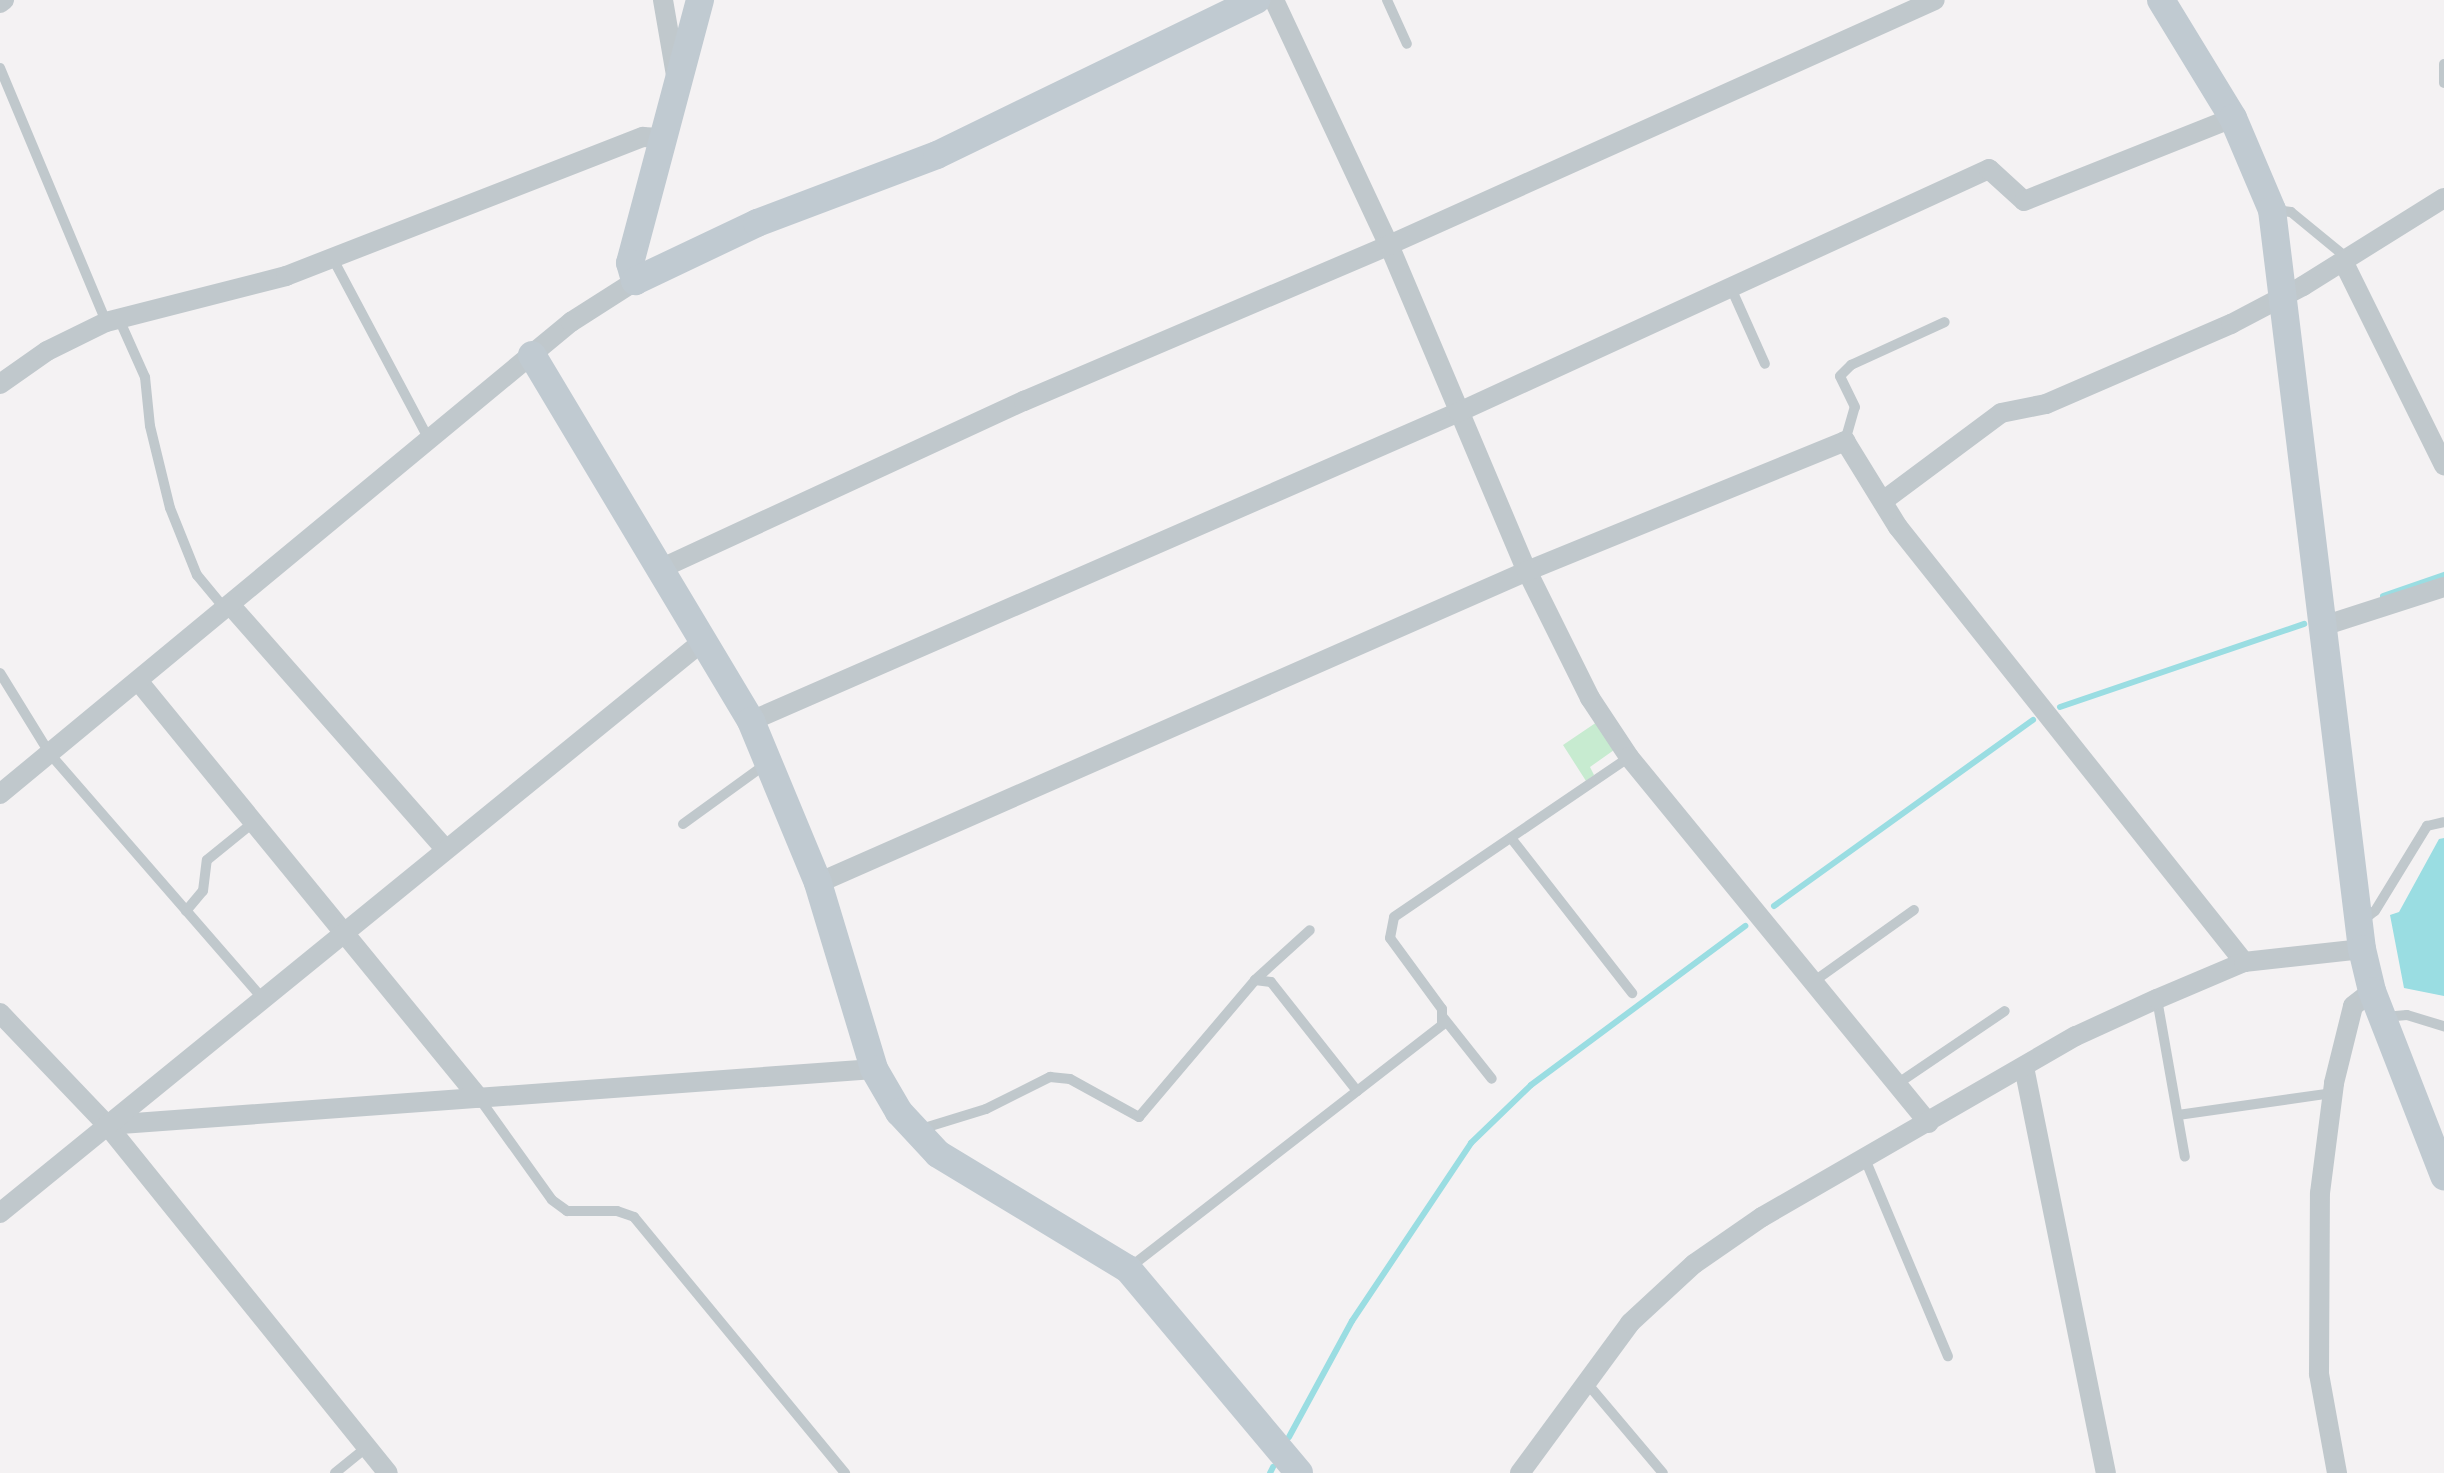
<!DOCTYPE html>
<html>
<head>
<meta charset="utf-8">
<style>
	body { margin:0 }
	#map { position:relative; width:2444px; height:1473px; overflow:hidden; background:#f4f2f3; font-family:"Fira Sans",sans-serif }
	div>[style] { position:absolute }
	.green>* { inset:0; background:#c7ebd0 }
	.water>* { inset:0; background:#9adde2 }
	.stream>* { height:6px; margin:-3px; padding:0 3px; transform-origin:3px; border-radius:3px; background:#9adde2 }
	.lane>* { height:10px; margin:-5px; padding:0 5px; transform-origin:5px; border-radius:5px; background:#c0c8cc }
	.street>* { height:20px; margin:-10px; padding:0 10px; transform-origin:10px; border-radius:10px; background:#c0c8cc }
	.secondary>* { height:28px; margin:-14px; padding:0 14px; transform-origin:14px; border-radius:14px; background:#c0cad1 }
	span { translate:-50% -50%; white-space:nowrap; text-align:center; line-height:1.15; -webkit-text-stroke:6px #fff; paint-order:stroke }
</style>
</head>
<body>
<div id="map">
	<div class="green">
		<i style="clip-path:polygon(1597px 722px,1614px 750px,1590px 767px,1594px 775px,1586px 781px,1563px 745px)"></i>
	</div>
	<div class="water">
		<i style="clip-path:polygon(2444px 838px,2444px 996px,2404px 988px,2390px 915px,2399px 912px,2439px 839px)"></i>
	</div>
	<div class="stream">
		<i style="left:2383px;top:596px;width:65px;rotate:-19deg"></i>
		<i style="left:2060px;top:707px;width:258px;rotate:-18.8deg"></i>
		<i style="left:1774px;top:906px;width:319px;rotate:-35.7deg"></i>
		<i style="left:1289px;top:1437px;width:132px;rotate:-61.5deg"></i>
		<i style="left:1352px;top:1321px;width:214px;rotate:-56.2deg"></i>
		<i style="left:1471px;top:1143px;width:83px;rotate:-44deg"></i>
		<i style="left:1531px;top:1085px;width:267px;rotate:-36.6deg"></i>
		<i style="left:1270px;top:1473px;width:7px;rotate:-63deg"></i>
	</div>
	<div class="lane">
		<i style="left:1387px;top:0;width:48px;rotate:65.6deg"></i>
		<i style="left:2444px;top:64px;width:19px;rotate:90deg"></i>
		<i style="left:0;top:68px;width:275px;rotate:67.3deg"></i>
		<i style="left:2275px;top:210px;width:16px;rotate:7deg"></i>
		<i style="left:2291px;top:212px;width:72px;rotate:39.4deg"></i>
		<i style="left:333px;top:259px;width:203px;rotate:62deg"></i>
		<i style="left:1731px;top:288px;width:83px;rotate:65.9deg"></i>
		<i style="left:119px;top:319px;width:64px;rotate:65.9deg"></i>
		<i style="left:145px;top:377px;width:49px;rotate:84.2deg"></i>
		<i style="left:150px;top:426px;width:84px;rotate:76.3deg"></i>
		<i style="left:170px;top:508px;width:72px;rotate:68.1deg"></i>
		<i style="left:197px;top:575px;width:45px;rotate:50.4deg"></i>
		<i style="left:1845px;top:441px;width:35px;rotate:-74deg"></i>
		<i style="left:1855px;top:407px;width:34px;rotate:-116deg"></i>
		<i style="left:1840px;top:376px;width:16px;rotate:-45deg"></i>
		<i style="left:1851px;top:365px;width:103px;rotate:-24.6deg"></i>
		<i style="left:0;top:673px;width:95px;rotate:58.3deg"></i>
		<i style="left:50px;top:754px;width:322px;rotate:49deg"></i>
		<i style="left:683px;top:824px;width:102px;rotate:-35.9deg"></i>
		<i style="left:1511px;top:838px;width:197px;rotate:52deg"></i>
		<i style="left:186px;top:911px;width:26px;rotate:-50deg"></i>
		<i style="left:203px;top:891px;width:31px;rotate:-83deg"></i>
		<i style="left:207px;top:860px;width:60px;rotate:-39deg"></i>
		<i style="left:2362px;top:921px;width:16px;rotate:-38deg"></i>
		<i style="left:2375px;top:911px;width:100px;rotate:-58.5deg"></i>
		<i style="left:2427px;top:826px;width:17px;rotate:-13deg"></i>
		<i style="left:1255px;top:980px;width:74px;rotate:-42.3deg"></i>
		<i style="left:1813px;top:982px;width:124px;rotate:-35.5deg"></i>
		<i style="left:2157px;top:999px;width:160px;rotate:80deg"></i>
		<i style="left:1442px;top:1016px;width:80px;rotate:51.6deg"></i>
		<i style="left:2384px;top:1017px;width:23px;rotate:-5deg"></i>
		<i style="left:2407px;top:1015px;width:39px;rotate:17deg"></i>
		<i style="left:1897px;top:1084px;width:130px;rotate:-34.1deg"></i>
		<i style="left:479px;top:1098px;width:125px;rotate:54.4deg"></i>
		<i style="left:552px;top:1200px;width:19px;rotate:36deg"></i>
		<i style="left:567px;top:1211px;width:50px"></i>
		<i style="left:617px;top:1211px;width:18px;rotate:19deg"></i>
		<i style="left:634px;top:1217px;width:332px;rotate:50.5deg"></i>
		<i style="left:2178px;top:1115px;width:157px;rotate:-8.1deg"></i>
		<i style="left:921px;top:1129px;width:68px;rotate:-17.1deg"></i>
		<i style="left:986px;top:1109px;width:72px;rotate:-26.6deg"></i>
		<i style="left:1050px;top:1077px;width:20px;rotate:6deg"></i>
		<i style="left:1070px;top:1079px;width:79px;rotate:28.8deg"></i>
		<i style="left:1139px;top:1117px;width:180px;rotate:-49.7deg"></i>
		<i style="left:1255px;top:980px;width:16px;rotate:7deg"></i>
		<i style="left:1271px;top:982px;width:139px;rotate:51.7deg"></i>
		<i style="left:1865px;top:1159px;width:214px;rotate:67.2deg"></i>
		<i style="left:1129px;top:1268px;width:396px;rotate:-37.8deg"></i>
		<i style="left:1442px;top:1025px;width:16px;rotate:-90deg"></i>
		<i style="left:1442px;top:1009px;width:88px;rotate:-126.2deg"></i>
		<i style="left:1390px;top:938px;width:21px;rotate:-79deg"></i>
		<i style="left:1394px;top:917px;width:284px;rotate:-34.2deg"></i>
		<i style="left:1586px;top:1382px;width:119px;rotate:49.8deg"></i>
		<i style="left:335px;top:1473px;width:41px;rotate:-39.1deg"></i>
	</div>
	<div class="street">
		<i style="left:663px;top:0;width:76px;rotate:80.2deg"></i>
		<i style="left:1274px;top:0;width:271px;rotate:64.9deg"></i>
		<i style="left:1389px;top:245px;width:354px;rotate:67.1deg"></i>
		<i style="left:1527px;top:571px;width:142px;rotate:63.6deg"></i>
		<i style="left:1590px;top:698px;width:71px;rotate:56.5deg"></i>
		<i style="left:1629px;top:757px;width:473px;rotate:50.7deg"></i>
		<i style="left:0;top:3px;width:5px;rotate:-37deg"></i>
		<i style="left:2343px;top:261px;width:228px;rotate:63.7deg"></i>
		<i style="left:0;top:384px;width:57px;rotate:-35.1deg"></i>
		<i style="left:47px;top:351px;width:66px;rotate:-26.2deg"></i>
		<i style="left:106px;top:322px;width:186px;rotate:-14.3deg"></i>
		<i style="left:286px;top:276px;width:383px;rotate:-21.3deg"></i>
		<i style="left:643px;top:137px;width:17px;rotate:3deg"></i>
		<i style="left:1883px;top:501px;width:147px;rotate:-36.7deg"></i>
		<i style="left:2001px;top:413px;width:46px;rotate:-11.3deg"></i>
		<i style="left:2046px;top:404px;width:202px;rotate:-23.4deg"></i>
		<i style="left:2231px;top:324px;width:81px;rotate:-27.8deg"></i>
		<i style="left:2303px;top:286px;width:166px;rotate:-32deg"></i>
		<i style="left:662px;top:568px;width:399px;rotate:-24.8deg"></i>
		<i style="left:1024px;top:401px;width:397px;rotate:-23.1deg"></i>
		<i style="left:1389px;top:245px;width:598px;rotate:-24.17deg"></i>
		<i style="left:232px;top:607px;width:322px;rotate:48.6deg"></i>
		<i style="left:2323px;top:626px;width:127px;rotate:-17.9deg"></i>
		<i style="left:139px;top:682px;width:537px;rotate:50.74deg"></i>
		<i style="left:751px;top:721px;width:772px;rotate:-23.58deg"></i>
		<i style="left:1459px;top:412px;width:583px;rotate:-24.63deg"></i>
		<i style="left:1989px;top:169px;width:47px;rotate:42.4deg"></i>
		<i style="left:2024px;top:201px;width:225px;rotate:-21.7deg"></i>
		<i style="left:0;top:794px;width:741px;rotate:-39.58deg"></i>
		<i style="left:571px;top:322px;width:76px;rotate:-32.6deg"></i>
		<i style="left:818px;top:883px;width:775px;rotate:-23.75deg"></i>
		<i style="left:1527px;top:571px;width:344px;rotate:-22.2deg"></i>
		<i style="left:1845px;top:441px;width:101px;rotate:58.4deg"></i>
		<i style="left:1898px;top:527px;width:556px;rotate:51.5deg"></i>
		<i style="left:0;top:1013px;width:155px;rotate:46.3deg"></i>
		<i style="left:107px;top:1125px;width:447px;rotate:51.1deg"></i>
		<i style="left:2024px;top:1067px;width:414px;rotate:78.6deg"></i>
		<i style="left:107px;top:1125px;width:769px;rotate:-4.18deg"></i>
		<i style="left:0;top:1213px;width:906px;rotate:-39.13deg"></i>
		<i style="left:1520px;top:1473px;width:186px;rotate:-53.7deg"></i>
		<i style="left:1630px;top:1323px;width:87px;rotate:-42.7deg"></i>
		<i style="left:1694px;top:1264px;width:83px;rotate:-34.7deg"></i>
		<i style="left:1762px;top:1217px;width:362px;rotate:-30deg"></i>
		<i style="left:2076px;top:1036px;width:89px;rotate:-24.6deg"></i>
		<i style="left:2157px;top:999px;width:95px;rotate:-23deg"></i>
		<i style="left:2244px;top:962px;width:119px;rotate:-6.3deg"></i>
		<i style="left:2337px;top:1473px;width:101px;rotate:-100.3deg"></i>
		<i style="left:2319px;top:1374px;width:181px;rotate:-89.7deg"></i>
		<i style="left:2320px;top:1193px;width:111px;rotate:-82.7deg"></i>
		<i style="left:2334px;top:1083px;width:79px;rotate:-76.1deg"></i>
		<i style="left:2353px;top:1006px;width:24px;rotate:-38deg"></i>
	</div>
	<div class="secondary">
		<i style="left:700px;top:0;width:272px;rotate:104.9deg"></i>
		<i style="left:630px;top:263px;width:19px;rotate:74deg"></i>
		<i style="left:635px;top:281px;width:135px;rotate:-25.4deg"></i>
		<i style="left:757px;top:223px;width:192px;rotate:-20.7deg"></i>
		<i style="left:937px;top:155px;width:355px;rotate:-25.9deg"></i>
		<i style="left:2161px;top:0;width:138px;rotate:58.6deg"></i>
		<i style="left:2233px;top:118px;width:100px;rotate:67deg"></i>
		<i style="left:2272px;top:210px;width:744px;rotate:83.06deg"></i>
		<i style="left:2362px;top:949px;width:43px;rotate:76.6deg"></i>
		<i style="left:2372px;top:991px;width:199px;rotate:68.7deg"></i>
		<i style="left:532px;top:355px;width:427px;rotate:59.1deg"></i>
		<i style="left:751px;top:721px;width:175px;rotate:67.5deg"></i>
		<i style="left:818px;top:883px;width:194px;rotate:73.2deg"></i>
		<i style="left:874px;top:1069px;width:50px;rotate:59.8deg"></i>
		<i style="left:899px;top:1112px;width:57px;rotate:47.1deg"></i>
		<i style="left:938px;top:1154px;width:222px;rotate:31.2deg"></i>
		<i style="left:1128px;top:1269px;width:266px;rotate:50deg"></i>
	</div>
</div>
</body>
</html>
